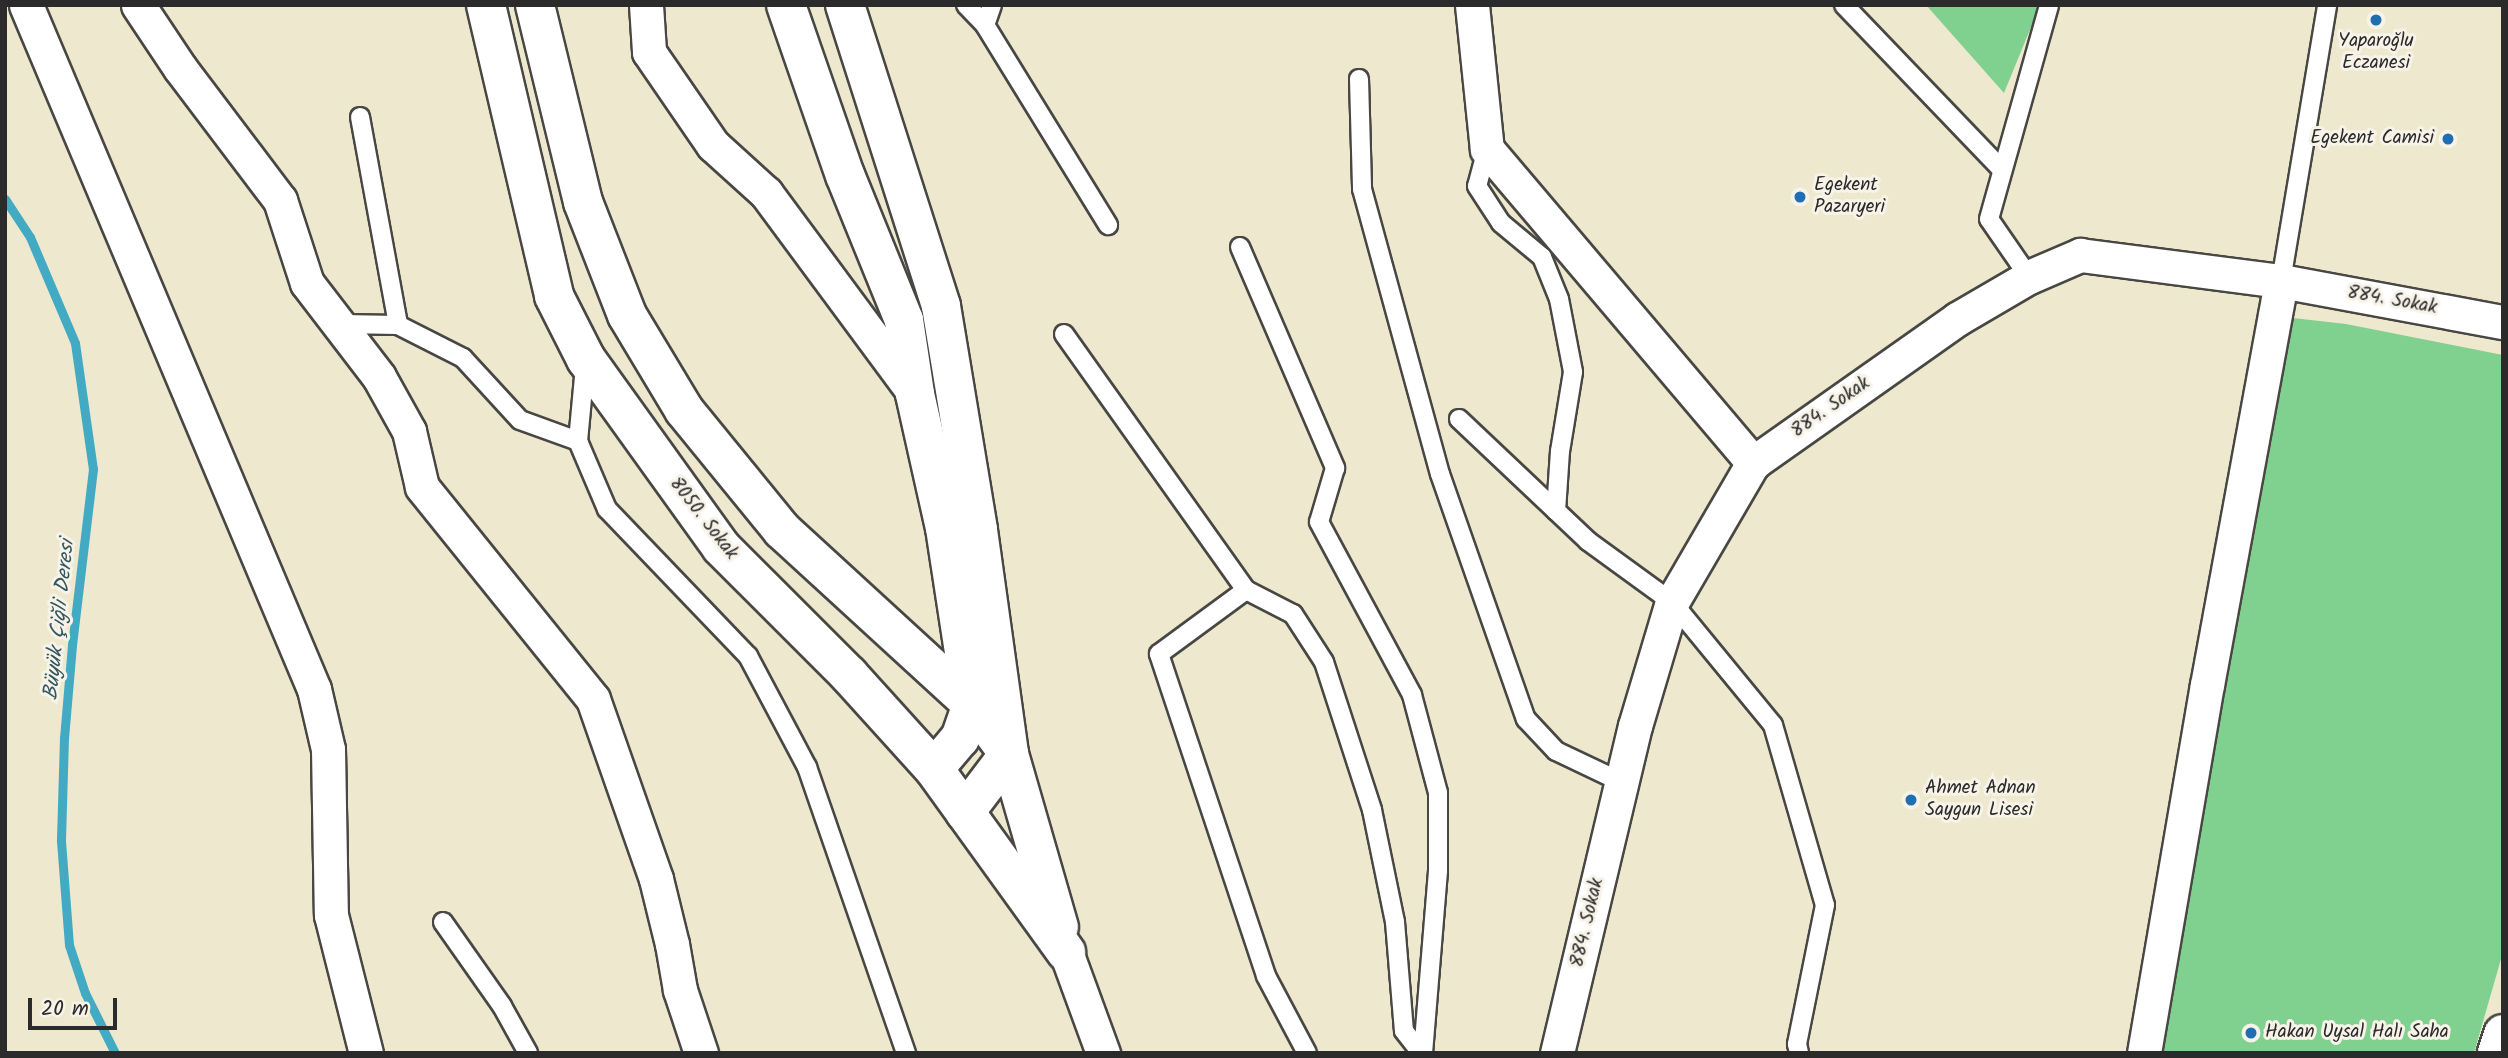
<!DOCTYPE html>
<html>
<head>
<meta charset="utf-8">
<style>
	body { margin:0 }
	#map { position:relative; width:2508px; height:1058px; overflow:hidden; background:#eee8ce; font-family:Kalam,sans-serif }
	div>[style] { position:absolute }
	.green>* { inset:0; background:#80d090 }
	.stream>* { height:9px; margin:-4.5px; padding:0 4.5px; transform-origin:4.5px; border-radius:4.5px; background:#43aac3 }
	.roads { filter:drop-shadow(2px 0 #484743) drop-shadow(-2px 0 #484743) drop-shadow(0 2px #484743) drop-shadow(0 -2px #484743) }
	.lane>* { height:18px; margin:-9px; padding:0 9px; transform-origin:9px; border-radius:9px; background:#fff }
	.street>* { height:33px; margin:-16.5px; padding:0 16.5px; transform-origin:16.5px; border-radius:16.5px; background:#fff }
	.secondary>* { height:38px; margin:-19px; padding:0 19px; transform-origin:19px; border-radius:19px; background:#fff }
	.dots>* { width:19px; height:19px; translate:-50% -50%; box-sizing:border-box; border:4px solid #f7f3e8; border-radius:50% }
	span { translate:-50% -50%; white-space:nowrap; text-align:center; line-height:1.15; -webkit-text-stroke:6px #f7f3e8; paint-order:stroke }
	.poi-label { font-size:19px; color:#2b2b2b }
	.right { translate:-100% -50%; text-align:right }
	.left { translate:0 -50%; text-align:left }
	.street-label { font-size:19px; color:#2b2b2b }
	.water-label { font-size:21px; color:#335760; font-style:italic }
	.frame { position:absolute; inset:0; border:7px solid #2b2b2b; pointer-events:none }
	.scale { position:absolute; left:28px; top:998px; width:89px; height:32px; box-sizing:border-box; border:4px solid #2b2b2b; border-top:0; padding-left:9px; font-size:21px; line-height:24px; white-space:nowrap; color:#2b2b2b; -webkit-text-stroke:5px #f7f3e8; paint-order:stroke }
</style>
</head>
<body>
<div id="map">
	<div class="green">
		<i style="clip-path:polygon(1926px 5px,2040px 5px,2004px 93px)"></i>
		<i style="clip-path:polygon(2293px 318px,2346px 324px,2503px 355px,2503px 952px,2474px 1053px,2159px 1053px,2260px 471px)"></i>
	</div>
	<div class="stream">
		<i style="left:5px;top:199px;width:45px;rotate:56.7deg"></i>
		<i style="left:30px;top:237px;width:115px;rotate:67deg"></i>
		<i style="left:75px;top:343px;width:127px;rotate:81.9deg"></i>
		<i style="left:93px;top:469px;width:177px;rotate:96.8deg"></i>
		<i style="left:72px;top:645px;width:93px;rotate:94.9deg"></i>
		<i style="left:64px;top:738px;width:103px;rotate:91.7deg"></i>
		<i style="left:61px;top:841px;width:104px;rotate:85.6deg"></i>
		<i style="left:69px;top:945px;width:51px;rotate:71.6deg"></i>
		<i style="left:85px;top:993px;width:67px;rotate:63.4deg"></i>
	</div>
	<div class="roads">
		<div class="lane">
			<i style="left:966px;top:5px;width:28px;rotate:46deg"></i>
			<i style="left:992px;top:5px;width:21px;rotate:109deg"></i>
			<i style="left:985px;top:25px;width:235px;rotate:58.4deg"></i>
			<i style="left:1844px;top:5px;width:228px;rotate:46.2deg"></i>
			<i style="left:1359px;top:79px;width:110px;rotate:88.4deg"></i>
			<i style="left:1362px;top:189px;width:295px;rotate:74.7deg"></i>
			<i style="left:1440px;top:474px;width:260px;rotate:70.7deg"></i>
			<i style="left:1526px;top:719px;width:44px;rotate:46.8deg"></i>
			<i style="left:1556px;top:751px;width:72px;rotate:25.5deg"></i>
			<i style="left:360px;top:117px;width:211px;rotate:79.6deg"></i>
			<i style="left:1487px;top:149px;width:38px;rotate:105deg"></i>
			<i style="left:1477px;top:186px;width:44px;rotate:57deg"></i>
			<i style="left:1501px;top:223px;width:53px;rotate:39.7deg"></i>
			<i style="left:1542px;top:257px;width:45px;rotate:68deg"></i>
			<i style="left:1559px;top:299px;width:74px;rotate:79.1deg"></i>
			<i style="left:1573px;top:372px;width:80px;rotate:99.3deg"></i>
			<i style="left:1560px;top:451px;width:60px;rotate:93.8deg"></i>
			<i style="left:1240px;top:247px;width:241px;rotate:66.7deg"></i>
			<i style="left:1335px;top:468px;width:56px;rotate:106.5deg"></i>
			<i style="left:1319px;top:522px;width:196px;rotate:61.7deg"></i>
			<i style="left:1412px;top:695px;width:101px;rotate:75.1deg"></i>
			<i style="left:1438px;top:793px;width:78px;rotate:90deg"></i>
			<i style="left:1438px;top:871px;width:183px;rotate:94.7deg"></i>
			<i style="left:2029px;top:277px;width:70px;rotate:-124.6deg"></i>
			<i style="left:1989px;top:219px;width:222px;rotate:-74.3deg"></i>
			<i style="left:2281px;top:281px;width:280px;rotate:-80.5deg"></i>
			<i style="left:342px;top:324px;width:56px;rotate:1deg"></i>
			<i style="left:398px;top:325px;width:73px;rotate:26.9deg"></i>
			<i style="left:463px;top:358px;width:84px;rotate:47.4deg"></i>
			<i style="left:520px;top:420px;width:62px;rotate:19.9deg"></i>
			<i style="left:1064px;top:334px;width:314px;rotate:54.6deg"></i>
			<i style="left:1246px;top:590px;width:108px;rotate:143.7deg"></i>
			<i style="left:1159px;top:654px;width:339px;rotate:71.6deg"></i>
			<i style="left:1266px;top:976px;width:87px;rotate:62deg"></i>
			<i style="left:585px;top:366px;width:75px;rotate:95.3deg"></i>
			<i style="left:578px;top:441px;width:74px;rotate:66.9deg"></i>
			<i style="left:607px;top:509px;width:204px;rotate:46.2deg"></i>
			<i style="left:748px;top:656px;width:126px;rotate:62deg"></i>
			<i style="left:807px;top:767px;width:303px;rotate:70.9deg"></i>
			<i style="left:1459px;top:419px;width:178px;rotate:43.4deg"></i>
			<i style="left:1588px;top:541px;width:104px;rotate:36deg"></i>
			<i style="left:1672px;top:602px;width:159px;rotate:50.6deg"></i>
			<i style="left:1773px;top:725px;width:187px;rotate:73.9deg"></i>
			<i style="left:1825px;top:905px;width:142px;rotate:101.4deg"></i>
			<i style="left:1797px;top:1044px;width:9px;rotate:77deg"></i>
			<i style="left:1246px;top:590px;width:53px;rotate:27.1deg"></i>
			<i style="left:1293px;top:614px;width:57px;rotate:57.1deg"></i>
			<i style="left:1324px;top:662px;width:156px;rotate:72deg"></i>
			<i style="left:1372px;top:810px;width:114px;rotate:78.4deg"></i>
			<i style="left:1395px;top:922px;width:109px;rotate:85.3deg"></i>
			<i style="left:1404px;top:1031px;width:28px;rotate:52deg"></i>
			<i style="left:443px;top:922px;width:103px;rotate:54.9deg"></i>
			<i style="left:502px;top:1006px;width:54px;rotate:61deg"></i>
		</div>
		<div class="street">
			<i style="left:26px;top:5px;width:742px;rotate:67.17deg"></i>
			<i style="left:314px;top:689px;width:62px;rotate:76.9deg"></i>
			<i style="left:328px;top:749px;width:166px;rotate:89deg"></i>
			<i style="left:331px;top:915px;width:142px;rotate:75.8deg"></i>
			<i style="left:138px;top:5px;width:76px;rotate:56.3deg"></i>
			<i style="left:180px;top:68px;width:166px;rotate:52.9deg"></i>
			<i style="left:280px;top:200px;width:87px;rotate:72deg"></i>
			<i style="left:307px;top:283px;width:118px;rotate:52.5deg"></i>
			<i style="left:379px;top:377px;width:62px;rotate:60.9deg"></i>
			<i style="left:409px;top:431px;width:57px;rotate:76.9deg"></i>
			<i style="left:422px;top:487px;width:272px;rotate:51.1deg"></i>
			<i style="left:593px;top:699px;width:191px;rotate:70.7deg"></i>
			<i style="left:656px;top:879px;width:67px;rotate:76.2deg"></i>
			<i style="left:672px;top:944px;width:47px;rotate:80.1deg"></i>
			<i style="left:680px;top:990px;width:66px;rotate:71.6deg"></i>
			<i style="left:646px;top:5px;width:47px;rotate:86.3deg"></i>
			<i style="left:649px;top:52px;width:113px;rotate:55.5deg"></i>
			<i style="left:713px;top:145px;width:72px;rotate:42.2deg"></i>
			<i style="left:766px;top:193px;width:250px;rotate:53.5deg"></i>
			<i style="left:1472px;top:5px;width:145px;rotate:84.1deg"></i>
			<i style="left:1487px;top:149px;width:412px;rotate:49.7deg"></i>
			<i style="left:1066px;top:952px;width:108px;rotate:69.9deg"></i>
			<i style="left:1557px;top:1053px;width:336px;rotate:-76.6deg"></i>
			<i style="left:1635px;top:726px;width:129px;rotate:-73.4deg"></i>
			<i style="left:1672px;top:602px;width:161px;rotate:-59.8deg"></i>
			<i style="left:1753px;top:463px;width:250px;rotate:-35.2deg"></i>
			<i style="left:1957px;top:319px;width:83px;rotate:-30.3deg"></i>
			<i style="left:2029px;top:277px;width:56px;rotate:-23.3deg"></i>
			<i style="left:2080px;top:255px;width:203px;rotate:7.4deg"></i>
			<i style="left:2281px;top:281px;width:226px;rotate:10.5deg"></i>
			<i style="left:2144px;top:1053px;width:373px;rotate:-80.3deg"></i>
			<i style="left:2207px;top:685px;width:411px;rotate:-79.6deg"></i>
		</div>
		<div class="secondary">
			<i style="left:486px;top:5px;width:299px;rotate:76.8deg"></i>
			<i style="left:554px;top:296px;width:71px;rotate:63.1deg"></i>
			<i style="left:586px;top:359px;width:231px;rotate:54.3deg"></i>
			<i style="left:721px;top:547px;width:181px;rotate:45deg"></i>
			<i style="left:849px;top:675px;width:127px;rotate:47.9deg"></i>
			<i style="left:934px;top:769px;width:226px;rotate:54.2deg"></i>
			<i style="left:535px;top:5px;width:203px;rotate:76.3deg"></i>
			<i style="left:583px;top:202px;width:121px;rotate:68.7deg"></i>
			<i style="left:627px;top:315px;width:111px;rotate:59deg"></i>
			<i style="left:684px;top:410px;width:155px;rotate:50.8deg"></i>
			<i style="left:782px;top:530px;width:258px;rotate:42.5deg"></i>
			<i style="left:972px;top:704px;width:62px;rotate:53.5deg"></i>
			<i style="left:1009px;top:754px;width:73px;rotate:127.2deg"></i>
			<i style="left:786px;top:5px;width:180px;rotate:70.9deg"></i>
			<i style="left:845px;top:175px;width:157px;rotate:67.9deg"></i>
			<i style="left:904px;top:320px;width:75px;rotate:81.5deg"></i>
			<i style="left:915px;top:394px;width:137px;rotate:77.4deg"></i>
			<i style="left:945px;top:528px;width:178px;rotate:81.3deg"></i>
			<i style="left:972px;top:704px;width:36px;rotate:109deg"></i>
			<i style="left:960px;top:738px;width:40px;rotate:130deg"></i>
			<i style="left:845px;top:5px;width:316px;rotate:72.3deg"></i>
			<i style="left:941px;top:306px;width:227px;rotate:80.6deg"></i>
			<i style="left:978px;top:530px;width:226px;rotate:82.1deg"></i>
			<i style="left:1009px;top:754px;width:180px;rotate:73.9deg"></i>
			<i style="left:2497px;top:1053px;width:20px;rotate:-72deg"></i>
		</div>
	</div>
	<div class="dots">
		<i style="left:2376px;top:20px;background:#1f6fb2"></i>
		<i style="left:2448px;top:139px;background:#1f6fb2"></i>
		<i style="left:1800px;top:197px;background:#1f6fb2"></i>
		<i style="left:1911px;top:800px;background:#1f6fb2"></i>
		<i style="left:2251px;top:1033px;background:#1f6fb2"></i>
	</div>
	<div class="poi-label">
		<span style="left:2376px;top:53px">Yaparoğlu<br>Eczanesi</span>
		<span class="right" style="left:2434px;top:139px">Egekent Camisi</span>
		<span class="left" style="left:1814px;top:197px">Egekent<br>Pazaryeri</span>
		<span class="left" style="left:1925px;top:800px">Ahmet Adnan<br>Saygun Lisesi</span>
		<span class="left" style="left:2265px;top:1033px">Hakan Uysal Halı Saha</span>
	</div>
	<div class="street-label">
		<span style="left:2392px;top:301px;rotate:10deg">884. Sokak</span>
		<span style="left:1831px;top:408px;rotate:-35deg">884. Sokak</span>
		<span style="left:703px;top:519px;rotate:52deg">8050. Sokak</span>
		<span style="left:1588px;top:923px;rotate:-77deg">884. Sokak</span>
	</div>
	<div class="water-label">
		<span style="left:60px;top:620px;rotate:-84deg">Büyük Çiğli Deresi</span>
	</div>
	<div class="frame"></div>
	<div class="scale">20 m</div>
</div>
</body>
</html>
